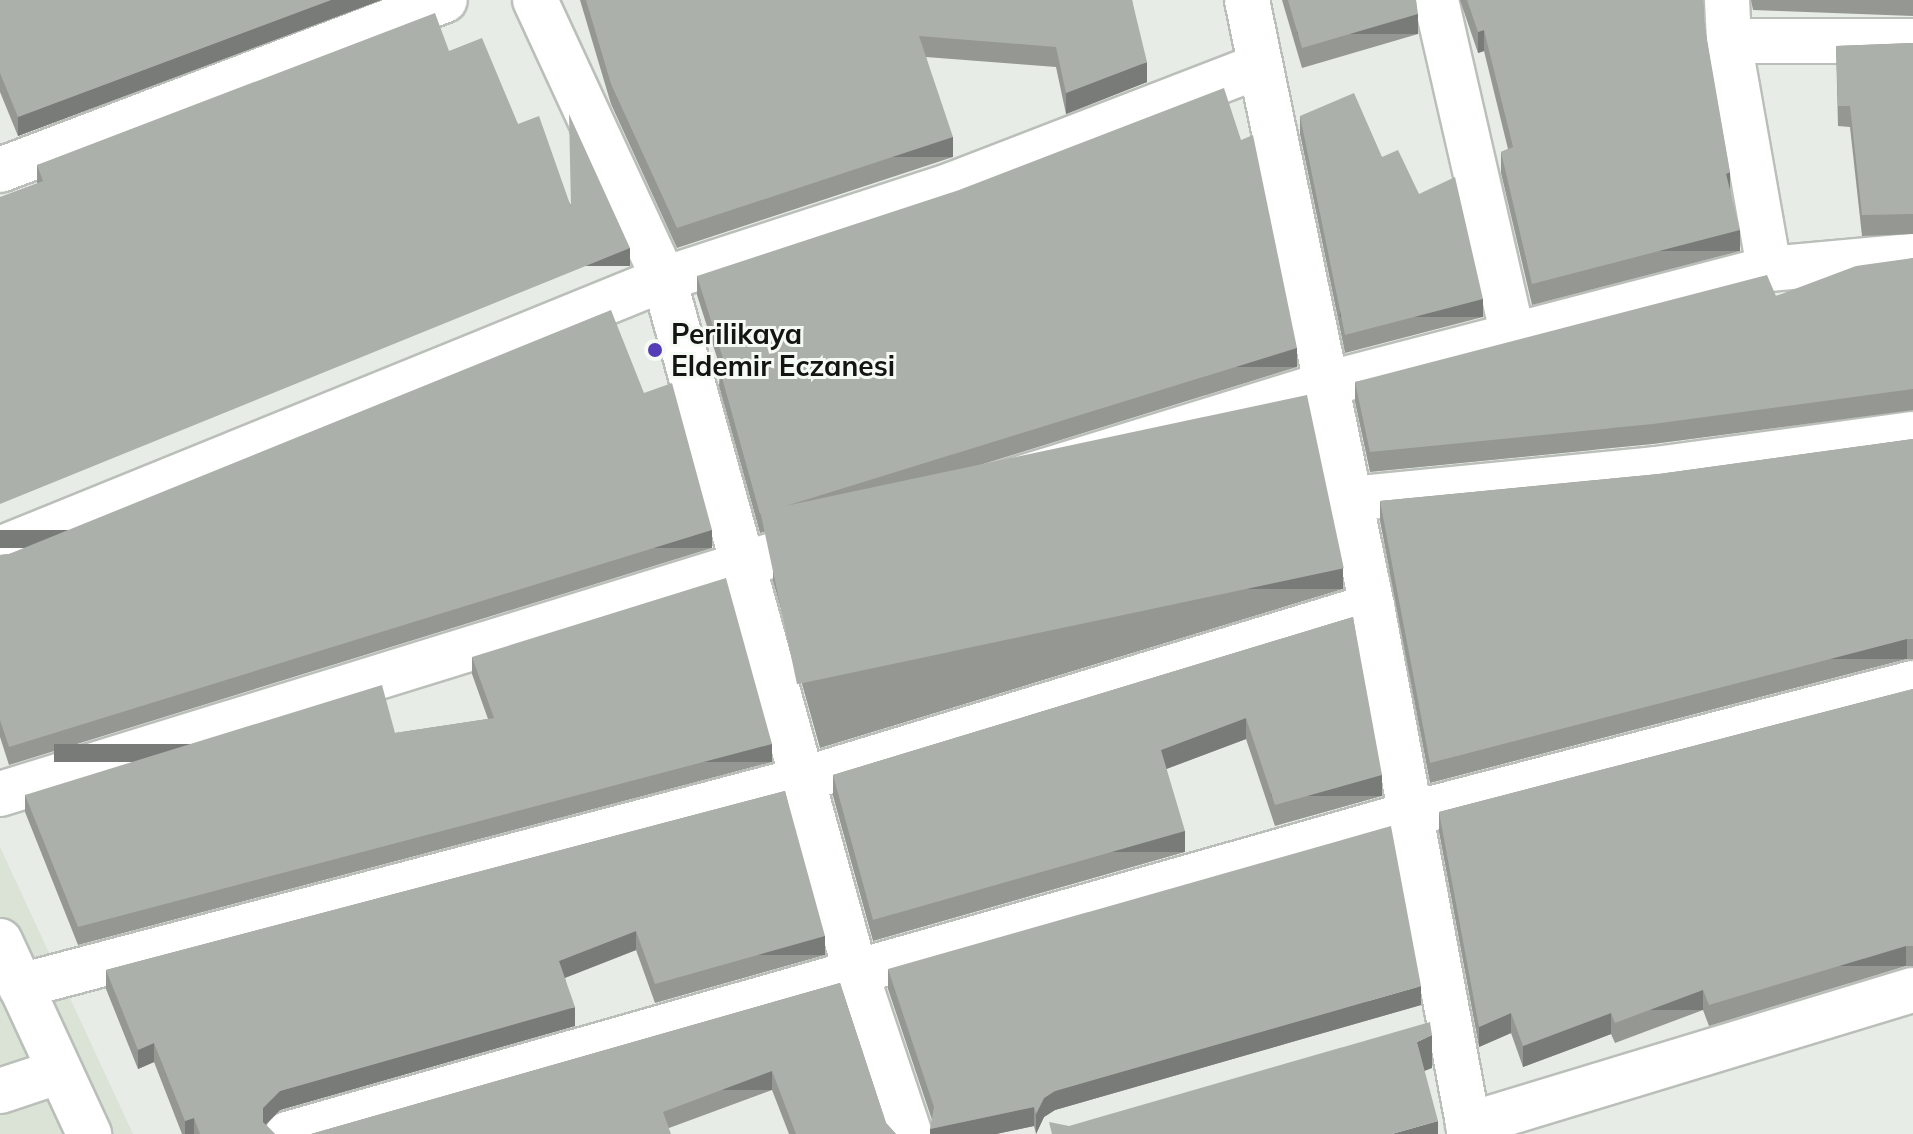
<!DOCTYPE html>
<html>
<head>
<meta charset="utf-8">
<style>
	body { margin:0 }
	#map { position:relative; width:1913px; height:1134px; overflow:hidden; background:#e8ece6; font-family:Mulish,sans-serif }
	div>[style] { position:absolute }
	.built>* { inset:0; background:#dae3d6 }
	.roads { filter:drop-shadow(2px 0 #babfb9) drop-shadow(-2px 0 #babfb9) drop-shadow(0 2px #babfb9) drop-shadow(0 -2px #babfb9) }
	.minor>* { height:44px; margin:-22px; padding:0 22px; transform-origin:22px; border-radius:22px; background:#fff }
	.wall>* { inset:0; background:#949792 }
	.shaded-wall>* { inset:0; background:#787b77; transform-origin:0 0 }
	.building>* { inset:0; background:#acb0aa; transform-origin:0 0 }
	.dots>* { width:22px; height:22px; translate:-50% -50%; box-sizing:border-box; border:4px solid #f5faf4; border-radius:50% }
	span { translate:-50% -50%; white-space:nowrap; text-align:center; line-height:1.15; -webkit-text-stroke:6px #f5faf4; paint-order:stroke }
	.poi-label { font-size:28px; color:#141513; font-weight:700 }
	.left { translate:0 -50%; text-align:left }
</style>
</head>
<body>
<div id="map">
	<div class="built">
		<i style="clip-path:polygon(0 847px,133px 1134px,0 1134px)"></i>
	</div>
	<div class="roads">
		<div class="minor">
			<i style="left:535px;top:0;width:307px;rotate:65.2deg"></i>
			<i style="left:664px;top:279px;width:717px;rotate:74.55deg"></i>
			<i style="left:855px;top:970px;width:173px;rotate:71.5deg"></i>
			<i style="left:1247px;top:0;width:619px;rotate:78.35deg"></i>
			<i style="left:1372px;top:606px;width:537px;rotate:79.49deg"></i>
			<i style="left:1436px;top:0;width:344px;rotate:77.1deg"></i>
			<i style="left:1727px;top:0;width:41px;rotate:87.2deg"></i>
			<i style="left:1729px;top:41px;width:231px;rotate:80deg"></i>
			<i style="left:1729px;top:41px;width:184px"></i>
			<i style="left:0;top:170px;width:476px;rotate:-20.9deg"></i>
			<i style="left:1350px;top:499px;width:307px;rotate:-5.6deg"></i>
			<i style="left:1656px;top:469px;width:259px;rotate:-7.8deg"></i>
			<i style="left:0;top:549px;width:717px;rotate:-22.13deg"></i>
			<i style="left:664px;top:279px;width:302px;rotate:-18.1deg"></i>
			<i style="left:951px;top:185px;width:330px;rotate:-21.1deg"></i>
			<i style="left:0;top:794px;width:1388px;rotate:-17.18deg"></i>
			<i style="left:1326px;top:384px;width:458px;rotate:-14.6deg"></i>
			<i style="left:1769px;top:269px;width:145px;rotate:-5.2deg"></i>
			<i style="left:0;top:941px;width:213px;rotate:65.2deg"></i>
			<i style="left:20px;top:986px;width:811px;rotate:-14.79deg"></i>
			<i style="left:804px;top:779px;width:594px;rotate:-16.94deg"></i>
			<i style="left:0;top:1091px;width:60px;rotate:-18.4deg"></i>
			<i style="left:1468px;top:1125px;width:465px;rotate:-16.9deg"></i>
			<i style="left:287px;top:1134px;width:1168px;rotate:-15.9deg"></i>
			<i style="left:1410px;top:814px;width:520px;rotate:-14.6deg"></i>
		</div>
	</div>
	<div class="wall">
		<i style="clip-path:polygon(0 0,381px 0,18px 136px,0 92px)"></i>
		<i style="clip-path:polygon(580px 0,1132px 0,1147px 82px,1066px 114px,1056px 67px,926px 57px,953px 157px,677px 248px,611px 104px)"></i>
		<i style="clip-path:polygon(1282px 0,1416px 0,1418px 34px,1302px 68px)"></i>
		<i style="clip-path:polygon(1460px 0,1703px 0,1704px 22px,1740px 251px,1532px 305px,1501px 173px,1501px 152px,1508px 149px,1484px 51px,1478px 53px)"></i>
		<i style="clip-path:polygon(1751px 0,1913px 0,1913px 16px,1753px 10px)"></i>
		<i style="clip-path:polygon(1913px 43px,1913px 234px,1862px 236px,1850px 127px,1838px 126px,1836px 46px)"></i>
		<i style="clip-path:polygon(449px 51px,518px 124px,571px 205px,630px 266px,37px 183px,37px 165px)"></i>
		<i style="clip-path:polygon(1300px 116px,1382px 157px,1419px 194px,1483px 317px,1345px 353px,1300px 134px)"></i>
		<i style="clip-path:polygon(1913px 258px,1913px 410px,1653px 444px,1370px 472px,1355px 402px,1355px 382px,1776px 296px)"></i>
		<i style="clip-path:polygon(697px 276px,1297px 367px,760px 533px,719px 386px,720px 367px,697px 295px)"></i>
		<i style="clip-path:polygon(644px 393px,712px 548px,9px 765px,0 737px,0 555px,9px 554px)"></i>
		<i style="clip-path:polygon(1913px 439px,1913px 659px,1907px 659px,1430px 783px,1380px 521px,1380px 501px,1659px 474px)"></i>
		<i style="clip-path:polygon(773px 560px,1343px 589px,820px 748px,773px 581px)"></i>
		<i style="clip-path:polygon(1353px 617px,1382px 796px,1275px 826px,1246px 739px,1166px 769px,1185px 852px,873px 941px,833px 796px,833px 775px)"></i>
		<i style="clip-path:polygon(472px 657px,772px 762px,78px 945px,25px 812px,25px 795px,395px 733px,488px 719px,472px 674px)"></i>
		<i style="clip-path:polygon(1913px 689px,1913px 966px,1906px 966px,1709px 1026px,1703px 1010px,1615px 1043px,1611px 1034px,1523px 1067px,1511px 1033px,1479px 1047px,1439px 832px,1439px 812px)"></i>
		<i style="clip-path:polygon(785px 791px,825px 955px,655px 1003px,636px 950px,565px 978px,575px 1026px,280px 1110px,266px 1125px,275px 1134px,182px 1134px,154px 1062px,138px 1069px,106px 989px,106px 970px)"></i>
		<i style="clip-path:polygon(888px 969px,1421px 1005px,1055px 1110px,1044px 1117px,1036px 1134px,1034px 1126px,996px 1134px,930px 1134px,932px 1120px,888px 989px)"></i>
		<i style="clip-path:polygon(840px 983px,886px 1123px,896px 1134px,789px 1134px,772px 1090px,669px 1128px,311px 1134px)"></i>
	</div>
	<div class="shaded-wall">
		<i style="clip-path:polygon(331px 0,381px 0,18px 136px,18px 117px)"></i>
		<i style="left:1418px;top:14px;width:20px;height:121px;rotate:90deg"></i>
		<i style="clip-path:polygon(1484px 30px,1484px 51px,1478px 53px,1478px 32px)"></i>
		<i style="clip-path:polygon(1147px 62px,1147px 82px,1066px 114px,1066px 93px)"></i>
		<i style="left:953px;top:137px;width:20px;height:291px;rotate:90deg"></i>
		<i style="clip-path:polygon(1730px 172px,1730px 192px,1726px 174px)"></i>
		<i style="left:1740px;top:230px;width:21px;height:215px;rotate:90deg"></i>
		<i style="left:630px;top:248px;width:18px;height:680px;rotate:90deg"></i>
		<i style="left:1483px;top:299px;width:18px;height:143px;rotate:90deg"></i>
		<i style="left:1297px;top:348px;width:19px;height:562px;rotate:90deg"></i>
		<i style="left:712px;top:530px;width:18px;height:736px;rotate:90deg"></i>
		<i style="left:1343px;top:568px;width:21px;height:547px;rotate:90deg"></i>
		<i style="left:1907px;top:639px;width:20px;height:493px;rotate:90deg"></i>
		<i style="clip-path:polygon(1246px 718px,1246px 739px,1161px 771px,1161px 750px)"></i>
		<i style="left:772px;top:744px;width:18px;height:718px;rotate:90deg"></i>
		<i style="left:1382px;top:775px;width:21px;height:111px;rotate:90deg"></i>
		<i style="left:1185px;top:831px;width:21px;height:324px;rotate:90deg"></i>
		<i style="clip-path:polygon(636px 931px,636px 950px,559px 980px,559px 961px)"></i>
		<i style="left:825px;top:936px;width:19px;height:177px;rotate:90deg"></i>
		<i style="left:1906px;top:946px;width:20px;height:206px;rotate:90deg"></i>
		<i style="clip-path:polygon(1421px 986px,1421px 1005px,1055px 1110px,1044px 1117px,1036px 1134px,1036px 1114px,1044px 1098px,1055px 1091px)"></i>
		<i style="left:1703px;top:990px;width:20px;height:94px;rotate:90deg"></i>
		<i style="clip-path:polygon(575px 1007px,575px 1026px,280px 1110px,263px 1127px,263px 1108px,280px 1091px)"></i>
		<i style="clip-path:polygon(1511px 1013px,1511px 1033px,1479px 1047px,1479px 1027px)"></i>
		<i style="clip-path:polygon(1611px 1013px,1611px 1034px,1523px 1067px,1523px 1046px)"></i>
		<i style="clip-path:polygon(1432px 1035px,1432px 1068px,1417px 1074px,1417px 1042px)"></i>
		<i style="clip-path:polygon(154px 1043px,154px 1062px,138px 1069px,138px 1050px)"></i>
		<i style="left:772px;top:1071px;width:19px;height:116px;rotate:90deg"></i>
		<i style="clip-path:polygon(1034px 1107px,1034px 1126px,996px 1134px,930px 1134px,930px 1129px)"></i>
		<i style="clip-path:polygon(194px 1118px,194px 1134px,185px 1134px,185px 1121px)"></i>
		<i style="clip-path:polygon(1438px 1121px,1438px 1134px,1392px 1134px)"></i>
	</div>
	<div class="building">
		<i style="clip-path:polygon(0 0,331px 0,18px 117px,0 73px)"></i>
		<i style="clip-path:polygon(586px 0,1132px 0,1147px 62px,1066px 93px,1056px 47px,919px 36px,953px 137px,677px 228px,611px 84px)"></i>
		<i style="clip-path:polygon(1288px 0,1416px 0,1418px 14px,1302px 48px)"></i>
		<i style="clip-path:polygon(1467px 0,1703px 0,1704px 22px,1730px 172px,1726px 174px,1740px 230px,1532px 284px,1501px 152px,1513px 147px,1484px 30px,1478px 32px)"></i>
		<i style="clip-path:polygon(435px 13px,449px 51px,482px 38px,518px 124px,539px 116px,571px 207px,569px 114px,630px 248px,0 504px,0 197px,43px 181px,37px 165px)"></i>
		<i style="clip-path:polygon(1913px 43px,1913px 214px,1862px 215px,1850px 106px,1838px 106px,1836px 46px)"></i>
		<i style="clip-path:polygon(1224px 88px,1241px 140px,1253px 135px,1297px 348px,760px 514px,719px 367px,725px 365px,697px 276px,959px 190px)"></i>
		<i style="clip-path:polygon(1354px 93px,1382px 157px,1398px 150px,1419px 194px,1455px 177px,1483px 299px,1345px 335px,1300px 116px)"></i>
		<i style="clip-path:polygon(1913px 258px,1913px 389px,1653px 424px,1370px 452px,1355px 382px,1767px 275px,1776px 296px,1856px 266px)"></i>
		<i style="clip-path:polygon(611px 310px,644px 393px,672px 383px,712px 530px,9px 747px,0 720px,0 555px,9px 554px)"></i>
		<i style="left:1307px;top:395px;width:177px;height:559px;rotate:78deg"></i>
		<i style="clip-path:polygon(1913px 439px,1913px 639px,1907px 639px,1430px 763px,1380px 501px,1659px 474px)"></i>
		<i style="clip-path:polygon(726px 578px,772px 744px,78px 927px,25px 795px,382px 685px,395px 733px,494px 718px,472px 657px)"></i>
		<i style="clip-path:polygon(1353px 617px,1382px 775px,1275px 805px,1246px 718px,1161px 750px,1185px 831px,873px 920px,833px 775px)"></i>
		<i style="clip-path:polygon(1913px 689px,1913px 946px,1906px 946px,1709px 1005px,1703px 990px,1615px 1023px,1611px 1013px,1523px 1046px,1511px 1013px,1479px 1027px,1439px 812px)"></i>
		<i style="clip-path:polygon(785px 791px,825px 936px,655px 984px,636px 931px,559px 961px,575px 1007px,280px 1091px,263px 1108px,263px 1122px,275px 1134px,200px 1134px,194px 1118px,185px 1121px,154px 1043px,138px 1050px,106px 970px)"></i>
		<i style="clip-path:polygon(1391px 826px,1421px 986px,1055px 1091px,1044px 1098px,1036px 1114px,1034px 1107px,930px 1129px,934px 1107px,888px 969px)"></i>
		<i style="clip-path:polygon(840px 983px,886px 1123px,896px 1134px,796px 1134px,772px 1071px,663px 1112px,671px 1134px,311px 1134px)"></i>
		<i style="clip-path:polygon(1430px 1022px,1432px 1035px,1417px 1042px,1438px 1121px,1392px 1134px,1052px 1134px,1049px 1122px,1069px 1126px)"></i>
	</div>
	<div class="dots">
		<i style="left:655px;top:350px;background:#553eb5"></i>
	</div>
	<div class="poi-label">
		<span class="left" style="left:671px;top:350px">Perilikaya<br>Eldemir Eczanesi</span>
	</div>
</div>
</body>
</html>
